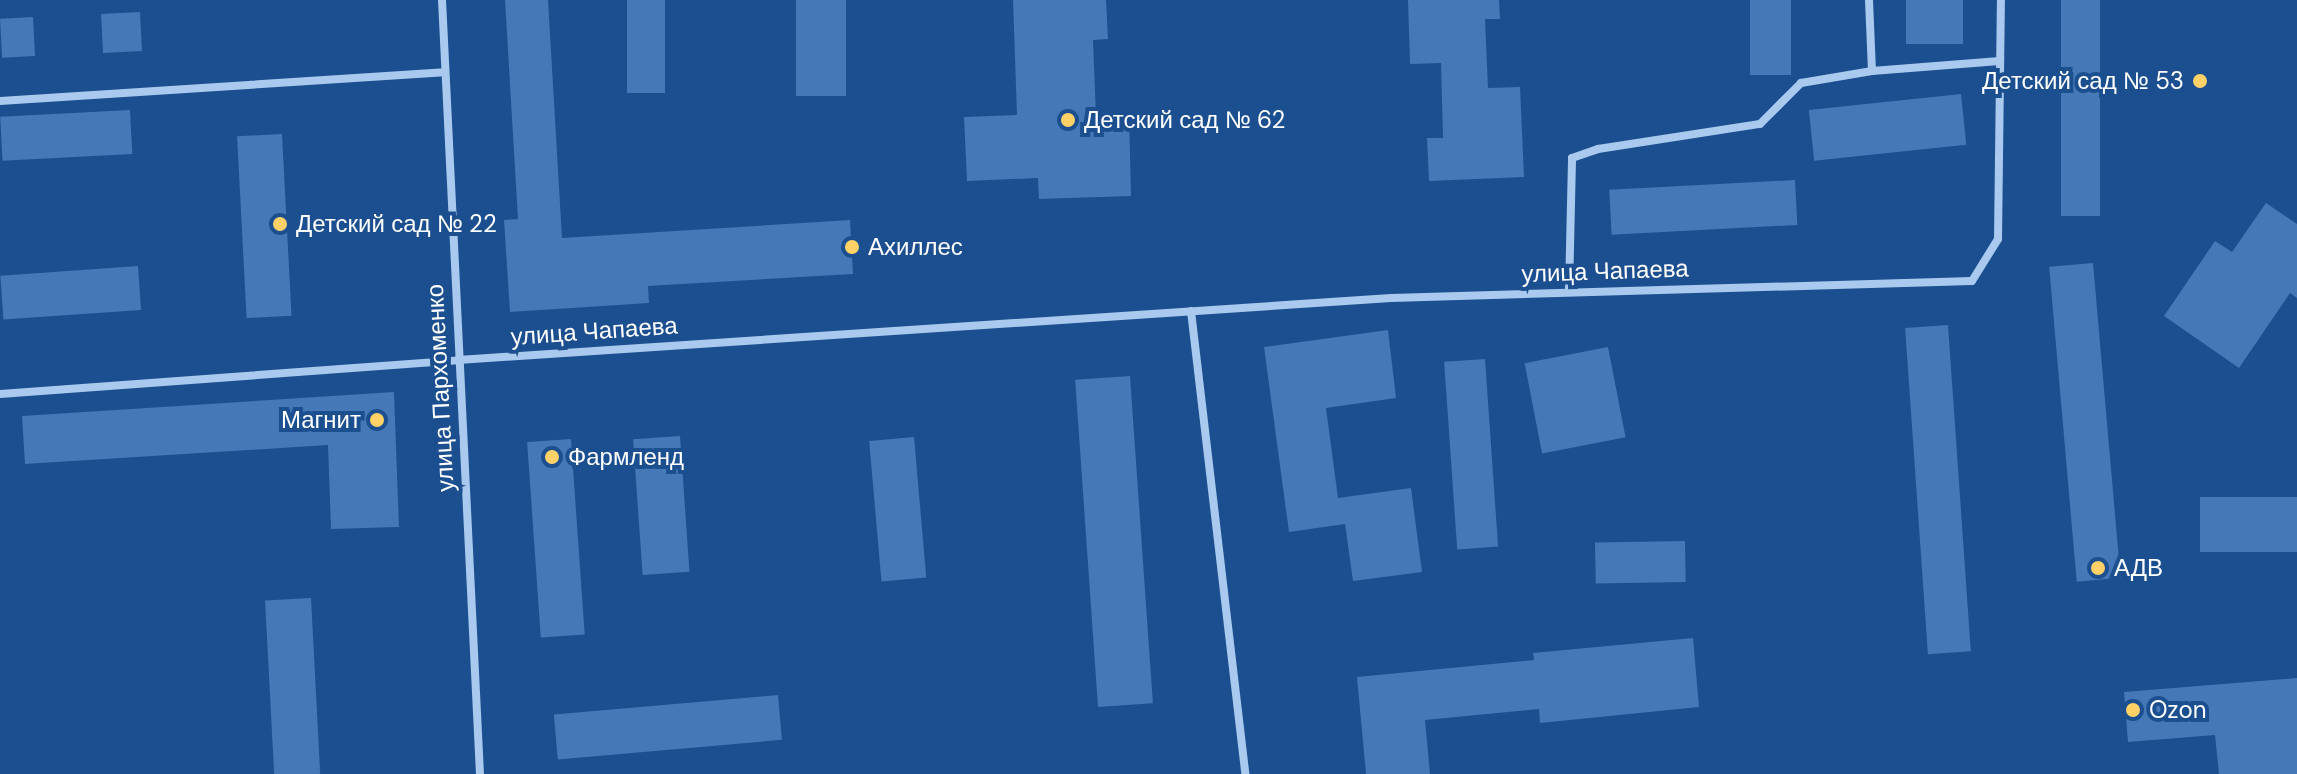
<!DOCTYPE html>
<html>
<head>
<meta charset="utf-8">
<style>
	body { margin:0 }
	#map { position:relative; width:2297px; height:774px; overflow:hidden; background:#1b4f8f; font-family:"DM Sans",sans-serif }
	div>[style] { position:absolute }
	.building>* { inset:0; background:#4478b7; transform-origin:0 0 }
	.street>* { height:8px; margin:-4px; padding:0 4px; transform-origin:4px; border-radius:4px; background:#a9c9ee }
	.dots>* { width:22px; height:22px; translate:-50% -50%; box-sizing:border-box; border:4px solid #1b4f8f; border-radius:50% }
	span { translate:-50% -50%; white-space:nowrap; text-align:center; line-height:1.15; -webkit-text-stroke:8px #1b4f8f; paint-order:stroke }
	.poi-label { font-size:24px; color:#fff }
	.right { translate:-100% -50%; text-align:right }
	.left { translate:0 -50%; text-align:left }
	.street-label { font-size:24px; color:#fff }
</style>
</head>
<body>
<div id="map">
	<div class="building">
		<i style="clip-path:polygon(505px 0,548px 0,562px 238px,850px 220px,853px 274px,648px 286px,649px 303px,510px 312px,504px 220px,518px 219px)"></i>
		<i style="left:627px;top:0;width:38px;height:93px"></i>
		<i style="left:796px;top:0;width:50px;height:96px"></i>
		<i style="clip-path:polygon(1013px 0,1106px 0,1108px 39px,1093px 40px,1096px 116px,1129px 115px,1131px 196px,1039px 199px,1038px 178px,967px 181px,964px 117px,1017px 115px)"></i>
		<i style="clip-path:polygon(1408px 0,1499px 0,1500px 19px,1485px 19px,1488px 88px,1520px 87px,1524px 177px,1429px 181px,1427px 138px,1443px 138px,1441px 63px,1410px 64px)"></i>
		<i style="left:1750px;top:0;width:41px;height:75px"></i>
		<i style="left:1906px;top:0;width:57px;height:44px"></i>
		<i style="left:2061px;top:0;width:39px;height:216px"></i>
		<i style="left:140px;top:12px;width:39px;height:39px;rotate:87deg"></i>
		<i style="left:33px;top:17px;width:39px;height:33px;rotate:87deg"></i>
		<i style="left:1961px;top:94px;width:51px;height:153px;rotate:84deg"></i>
		<i style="left:130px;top:110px;width:44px;height:130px;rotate:87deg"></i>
		<i style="left:282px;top:134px;width:182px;height:45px;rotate:87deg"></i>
		<i style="left:1795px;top:180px;width:45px;height:186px;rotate:87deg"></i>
		<i style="clip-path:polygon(2266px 203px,2297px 224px,2297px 298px,2290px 293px,2239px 368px,2164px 316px,2215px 241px,2232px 252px)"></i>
		<i style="left:2093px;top:263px;width:316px;height:44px;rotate:85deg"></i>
		<i style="left:138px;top:266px;width:44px;height:138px;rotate:86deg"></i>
		<i style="left:1948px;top:325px;width:327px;height:43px;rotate:86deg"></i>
		<i style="clip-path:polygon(1388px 330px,1396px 398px,1326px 408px,1338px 498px,1411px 488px,1422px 572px,1353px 581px,1345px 524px,1289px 532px,1264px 347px)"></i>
		<i style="left:1608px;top:347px;width:92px;height:85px;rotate:79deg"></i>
		<i style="left:1485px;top:359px;width:188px;height:41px;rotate:86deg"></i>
		<i style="left:1130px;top:376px;width:328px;height:55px;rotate:86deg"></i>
		<i style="clip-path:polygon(394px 392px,399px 527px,331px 529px,328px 445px,25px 464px,22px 416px)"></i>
		<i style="left:680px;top:436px;width:136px;height:47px;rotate:86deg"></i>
		<i style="left:914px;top:437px;width:141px;height:45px;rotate:85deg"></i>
		<i style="left:571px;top:439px;width:196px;height:44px;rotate:86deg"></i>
		<i style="left:2297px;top:497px;width:55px;height:97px;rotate:90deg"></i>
		<i style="left:1685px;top:541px;width:41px;height:90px;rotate:89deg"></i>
		<i style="left:311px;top:598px;width:176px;height:46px;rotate:87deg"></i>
		<i style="clip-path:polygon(1693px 638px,1699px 707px,1540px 723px,1539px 709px,1425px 720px,1430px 774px,1366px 774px,1357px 677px,1534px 660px,1533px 653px)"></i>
		<i style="clip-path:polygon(2297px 678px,2297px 774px,2219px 774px,2215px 735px,2128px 742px,2124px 692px)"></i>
		<i style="left:778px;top:695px;width:45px;height:225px;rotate:85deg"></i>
	</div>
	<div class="street">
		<i style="left:442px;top:0;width:775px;rotate:87.19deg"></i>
		<i style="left:1869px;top:0;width:71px;rotate:87.6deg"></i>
		<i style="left:1872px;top:71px;width:128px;rotate:-4.5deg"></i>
		<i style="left:0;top:101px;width:445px;rotate:-3.7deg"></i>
		<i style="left:1569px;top:292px;width:134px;rotate:-88.7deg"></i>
		<i style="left:1572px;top:158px;width:28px;rotate:-19deg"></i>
		<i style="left:1598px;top:149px;width:164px;rotate:-8.8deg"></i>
		<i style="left:1760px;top:124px;width:58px;rotate:-45deg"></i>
		<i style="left:1801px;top:83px;width:72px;rotate:-9.6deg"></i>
		<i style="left:1191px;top:311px;width:466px;rotate:83.3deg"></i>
		<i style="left:0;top:394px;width:459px;rotate:-4.2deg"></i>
		<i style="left:458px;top:360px;width:935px;rotate:-3.8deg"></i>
		<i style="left:1391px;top:298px;width:581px;rotate:-1.68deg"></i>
		<i style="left:1972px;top:281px;width:49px;rotate:-58.2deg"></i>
		<i style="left:1998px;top:239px;width:239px;rotate:-89.3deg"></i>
	</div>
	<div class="dots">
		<i style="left:2200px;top:81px;background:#ffd166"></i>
		<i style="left:1068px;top:120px;background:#ffd166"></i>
		<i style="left:280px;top:224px;background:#ffd166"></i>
		<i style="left:852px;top:247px;background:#ffd166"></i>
		<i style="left:377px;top:420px;background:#ffd166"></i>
		<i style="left:552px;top:457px;background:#ffd166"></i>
		<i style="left:2098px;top:568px;background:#ffd166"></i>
		<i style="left:2133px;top:710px;background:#ffd166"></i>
	</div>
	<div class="poi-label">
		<span class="right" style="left:2184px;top:81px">Детский сад № 53</span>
		<span class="left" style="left:1084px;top:120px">Детский сад № 62</span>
		<span class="left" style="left:296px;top:224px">Детский сад № 22</span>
		<span class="left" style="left:868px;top:247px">Ахиллес</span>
		<span class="right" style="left:361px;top:420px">Магнит</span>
		<span class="left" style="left:568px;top:457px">Фармленд</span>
		<span class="left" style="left:2114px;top:568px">АДВ</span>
		<span class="left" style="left:2149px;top:710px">Ozon</span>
	</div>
	<div class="street-label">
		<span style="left:1605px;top:271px;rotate:-2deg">улица Чапаева</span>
		<span style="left:594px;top:331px;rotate:-4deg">улица Чапаева</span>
		<span style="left:440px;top:388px;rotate:-93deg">улица Пархоменко</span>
	</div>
</div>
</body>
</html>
